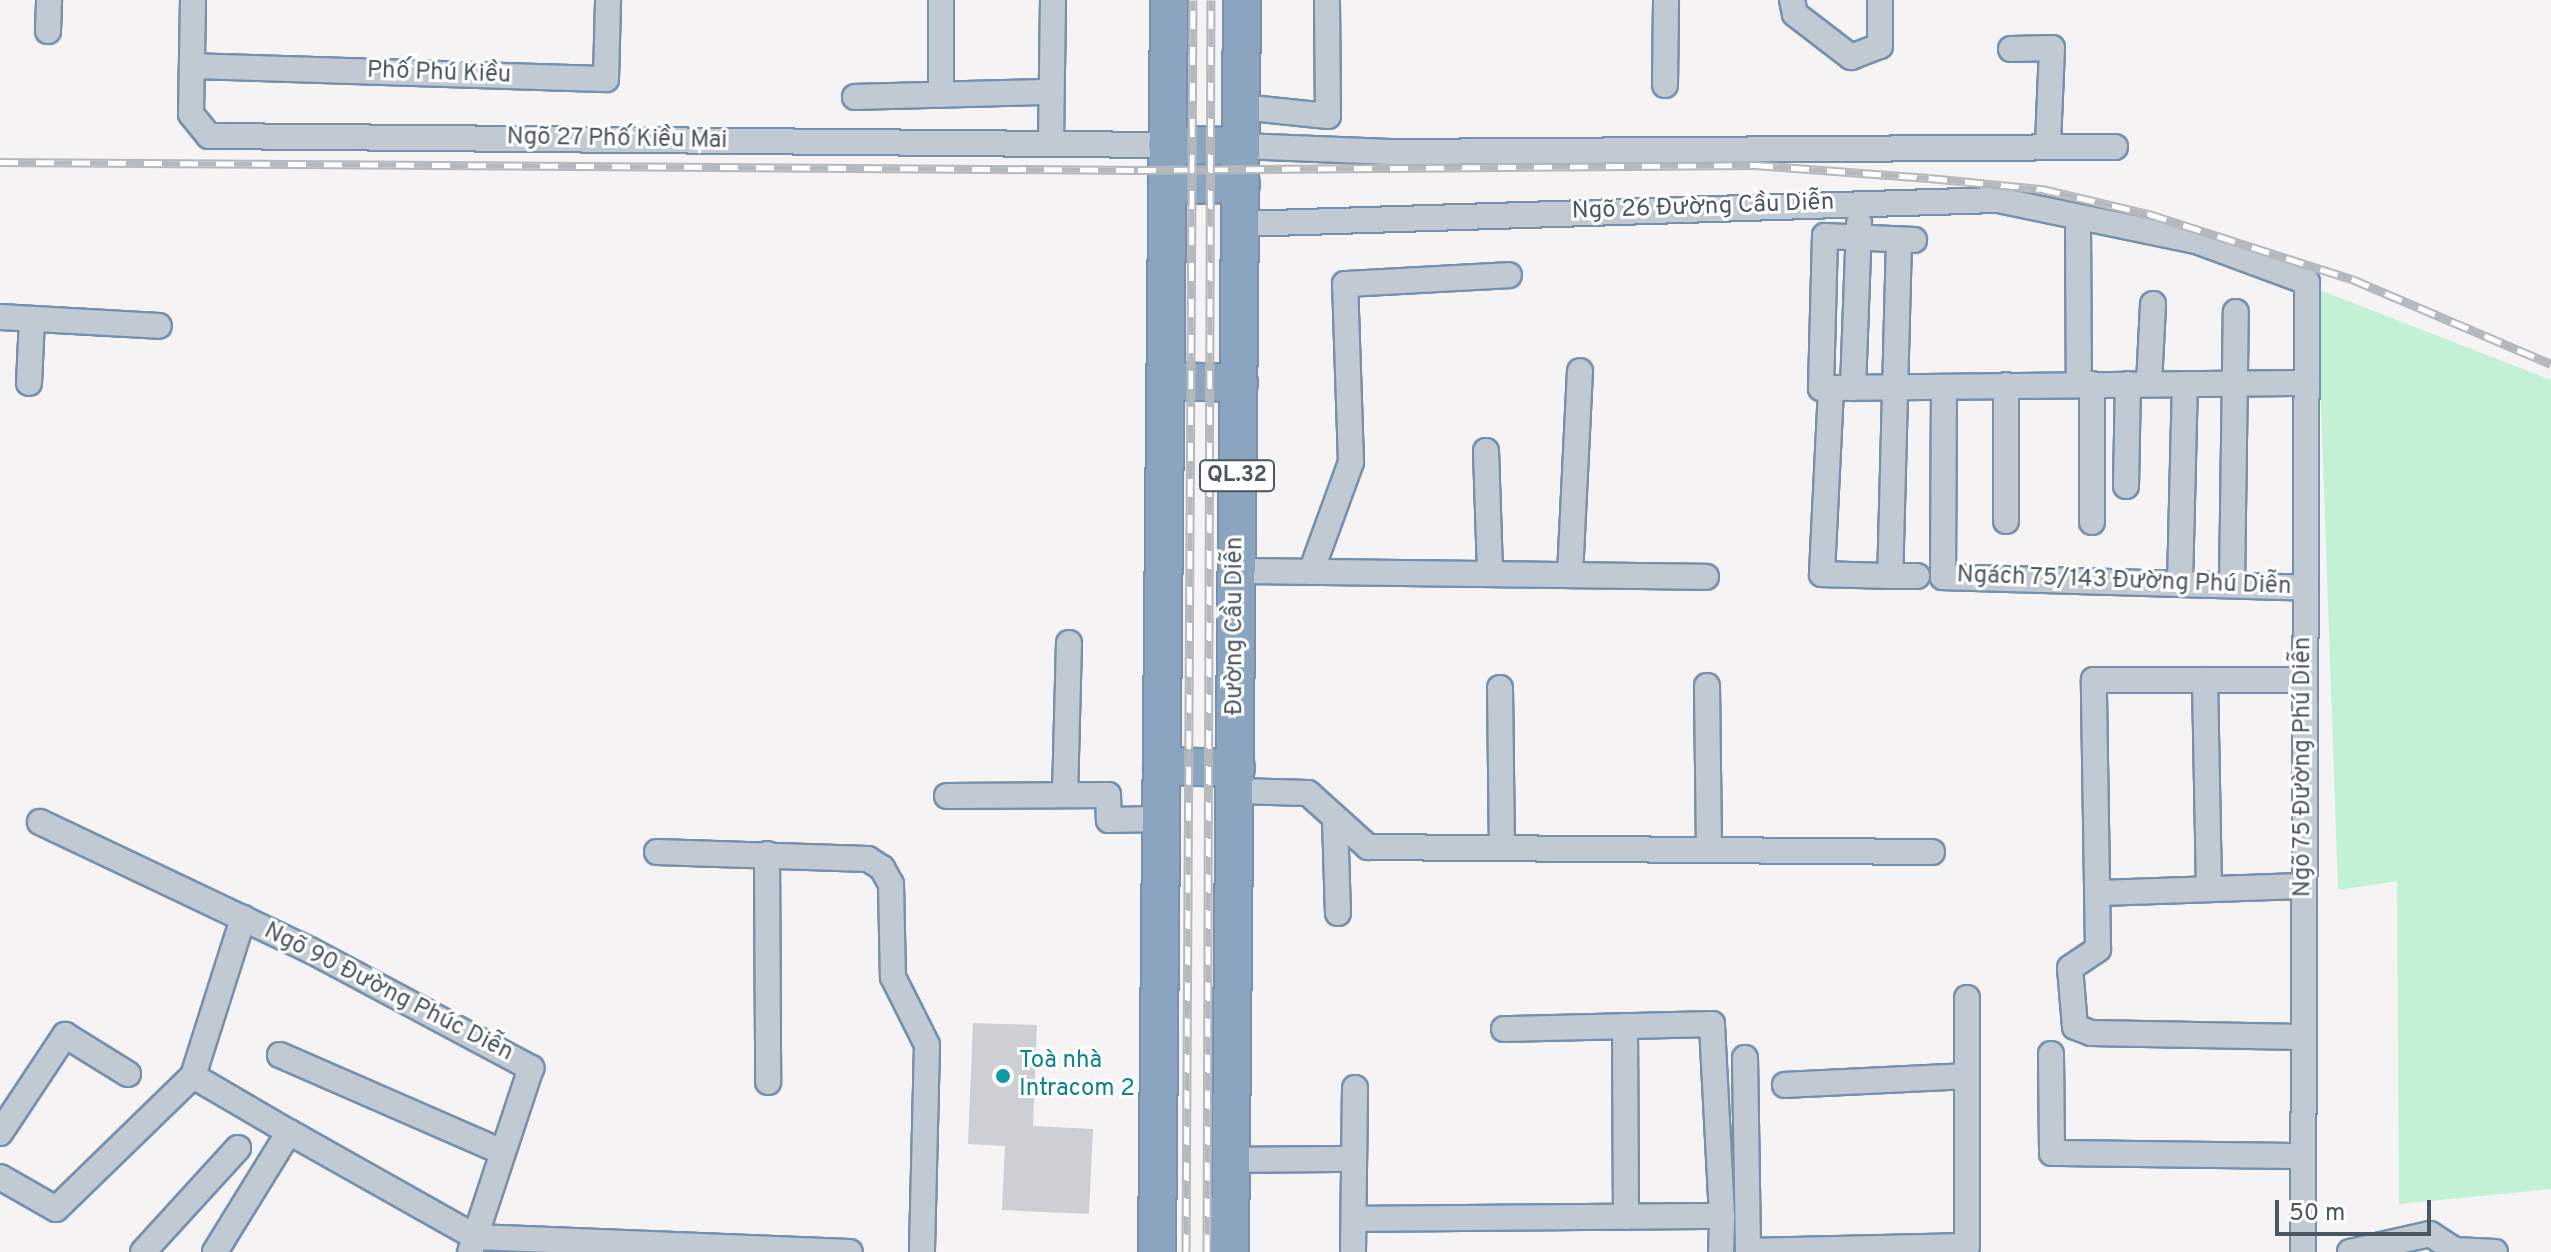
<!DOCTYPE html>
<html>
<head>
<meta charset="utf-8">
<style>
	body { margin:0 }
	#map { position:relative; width:2551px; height:1252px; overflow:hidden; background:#f5f3f3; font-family:Overpass,sans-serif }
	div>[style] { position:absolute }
	.green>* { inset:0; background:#c3f1d5 }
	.building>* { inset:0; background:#cdcfd5 }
	.roads { filter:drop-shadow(2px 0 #7690ad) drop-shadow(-2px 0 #7690ad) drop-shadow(0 2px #7690ad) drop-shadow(0 -2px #7690ad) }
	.minor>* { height:24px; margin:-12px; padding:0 12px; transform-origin:12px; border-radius:12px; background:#c1cad2 }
	.highway>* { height:36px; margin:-18px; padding:0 18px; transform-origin:18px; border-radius:18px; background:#8ba5c1 }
	.rail>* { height:9px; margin-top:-4.5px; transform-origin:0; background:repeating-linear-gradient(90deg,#fff 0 18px,#b5b8bd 0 36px); box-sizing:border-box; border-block:2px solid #b5b8bd }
	.dots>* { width:22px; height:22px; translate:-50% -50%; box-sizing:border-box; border:4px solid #fff; border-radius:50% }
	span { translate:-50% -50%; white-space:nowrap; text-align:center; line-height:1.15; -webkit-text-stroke:6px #fff; paint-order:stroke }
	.shield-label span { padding:2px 6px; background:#fff; border:2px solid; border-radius:6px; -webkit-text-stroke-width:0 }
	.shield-label { font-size:22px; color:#4a5661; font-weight:700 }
	.street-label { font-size:24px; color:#4a5661 }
	.culture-label { font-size:24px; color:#0d838f }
	.left { translate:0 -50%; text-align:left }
	.scale { position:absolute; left:2275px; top:1200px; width:156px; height:36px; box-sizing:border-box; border:4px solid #4a5661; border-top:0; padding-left:10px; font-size:24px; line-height:28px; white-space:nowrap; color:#4a5661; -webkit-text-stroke:6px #fff; paint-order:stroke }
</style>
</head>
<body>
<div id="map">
	<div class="green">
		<i style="clip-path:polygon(2317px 289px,2551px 380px,2551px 1189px,2399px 1204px,2397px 881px,2338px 890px)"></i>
	</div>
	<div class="building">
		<i style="clip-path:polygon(973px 1023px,1037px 1025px,1033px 1126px,1093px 1129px,1089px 1214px,1002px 1210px,1005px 1146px,968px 1144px)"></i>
	</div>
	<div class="roads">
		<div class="minor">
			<i style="left:193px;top:0;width:114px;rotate:91deg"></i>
			<i style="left:191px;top:114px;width:28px;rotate:51deg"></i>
			<i style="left:209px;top:136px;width:958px;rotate:0.54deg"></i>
			<i style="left:1792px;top:0;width:14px;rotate:78deg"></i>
			<i style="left:1795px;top:14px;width:71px;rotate:37.5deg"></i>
			<i style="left:1851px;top:57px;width:31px;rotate:-21deg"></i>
			<i style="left:1880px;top:46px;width:46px;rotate:-90deg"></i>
			<i style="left:48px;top:31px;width:31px;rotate:-88deg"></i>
			<i style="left:2011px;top:49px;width:41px;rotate:-1.4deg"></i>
			<i style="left:2052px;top:48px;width:97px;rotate:92.4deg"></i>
			<i style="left:192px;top:66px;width:414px;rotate:1.8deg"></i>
			<i style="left:606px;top:79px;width:79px;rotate:-88.5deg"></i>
			<i style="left:1665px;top:85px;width:85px;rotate:-89.3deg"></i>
			<i style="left:941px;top:95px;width:95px;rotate:-90deg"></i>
			<i style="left:855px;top:97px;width:195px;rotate:-1.5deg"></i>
			<i style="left:1241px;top:107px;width:87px;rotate:5.9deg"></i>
			<i style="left:1328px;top:116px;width:116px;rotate:-90.5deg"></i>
			<i style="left:1051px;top:143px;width:143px;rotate:-89.2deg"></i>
			<i style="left:1241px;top:146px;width:149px;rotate:2.3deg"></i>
			<i style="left:1390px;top:152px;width:725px;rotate:-0.4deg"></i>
			<i style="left:2078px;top:221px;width:164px;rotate:89.7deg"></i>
			<i style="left:1241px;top:224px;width:757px;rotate:-1.82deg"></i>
			<i style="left:1998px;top:200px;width:202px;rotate:11.7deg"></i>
			<i style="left:2196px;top:241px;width:118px;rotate:20.3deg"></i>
			<i style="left:2307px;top:282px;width:970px;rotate:90.24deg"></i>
			<i style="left:1899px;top:240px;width:336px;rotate:91.5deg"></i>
			<i style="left:1890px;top:576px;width:27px"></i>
			<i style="left:1914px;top:240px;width:89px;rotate:-177.4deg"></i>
			<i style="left:1825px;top:236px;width:152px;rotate:91.5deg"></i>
			<i style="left:1821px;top:388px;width:485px;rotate:-0.6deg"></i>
			<i style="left:0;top:317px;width:159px;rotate:3.2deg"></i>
			<i style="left:29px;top:383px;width:64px;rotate:-87.3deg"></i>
			<i style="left:2092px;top:384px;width:138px;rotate:90deg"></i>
			<i style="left:2149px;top:384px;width:80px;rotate:-87.1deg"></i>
			<i style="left:1944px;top:387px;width:190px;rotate:90.3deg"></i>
			<i style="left:1943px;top:577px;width:362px;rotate:1.7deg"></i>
			<i style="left:1853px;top:388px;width:165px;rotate:-87.9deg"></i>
			<i style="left:1831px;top:389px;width:185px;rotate:92.8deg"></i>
			<i style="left:1822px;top:574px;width:68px;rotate:1.7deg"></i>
			<i style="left:1486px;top:451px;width:123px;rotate:88.1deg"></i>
			<i style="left:2126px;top:486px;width:102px;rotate:-88.9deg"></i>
			<i style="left:2006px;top:521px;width:136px;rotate:-90deg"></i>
			<i style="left:1236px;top:571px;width:470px;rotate:0.7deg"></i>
			<i style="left:1311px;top:572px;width:117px;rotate:-70deg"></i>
			<i style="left:1351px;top:462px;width:178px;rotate:-91.9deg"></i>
			<i style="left:1345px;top:284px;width:164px;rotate:-3.1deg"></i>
			<i style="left:1570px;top:575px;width:204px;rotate:-87.2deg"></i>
			<i style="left:2180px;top:584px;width:200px;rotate:-88.6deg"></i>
			<i style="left:2232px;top:585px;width:273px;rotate:-89.2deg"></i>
			<i style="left:2205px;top:680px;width:209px;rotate:88.9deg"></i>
			<i style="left:1707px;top:686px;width:162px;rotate:89.3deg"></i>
			<i style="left:1500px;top:688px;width:160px;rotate:89.3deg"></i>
			<i style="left:1236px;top:791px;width:72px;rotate:1.6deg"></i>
			<i style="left:1308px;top:793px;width:81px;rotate:42deg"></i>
			<i style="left:1368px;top:847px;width:564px;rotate:0.51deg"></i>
			<i style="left:1065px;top:795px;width:152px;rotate:-88.5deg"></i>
			<i style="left:947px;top:796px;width:161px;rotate:-0.4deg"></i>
			<i style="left:1108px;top:795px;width:25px;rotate:88deg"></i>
			<i style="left:1109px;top:820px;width:51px;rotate:-1.1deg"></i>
			<i style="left:1335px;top:819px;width:94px;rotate:88.2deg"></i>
			<i style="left:40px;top:822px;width:299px;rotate:25.4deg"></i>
			<i style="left:310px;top:950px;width:251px;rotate:28.1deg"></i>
			<i style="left:531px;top:1068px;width:194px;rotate:108.3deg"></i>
			<i style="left:657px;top:852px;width:211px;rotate:1.9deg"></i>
			<i style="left:868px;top:859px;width:17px;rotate:33deg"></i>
			<i style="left:882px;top:868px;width:18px;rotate:61deg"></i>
			<i style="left:891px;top:884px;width:93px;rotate:88.8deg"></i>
			<i style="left:893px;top:977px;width:76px;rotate:63.4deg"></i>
			<i style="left:927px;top:1045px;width:207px;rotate:91.4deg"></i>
			<i style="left:767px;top:854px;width:228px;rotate:89.7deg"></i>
			<i style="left:2098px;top:893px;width:205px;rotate:-2deg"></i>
			<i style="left:1625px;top:1026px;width:191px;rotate:89.7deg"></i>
			<i style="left:2302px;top:1037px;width:211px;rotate:-178.9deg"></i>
			<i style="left:2091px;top:1033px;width:17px;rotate:-159deg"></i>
			<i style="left:2075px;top:1027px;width:59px;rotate:-94.8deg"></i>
			<i style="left:2070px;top:968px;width:34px;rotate:-34deg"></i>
			<i style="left:2098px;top:949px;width:269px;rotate:-90.9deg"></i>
			<i style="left:2094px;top:680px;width:210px"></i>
			<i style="left:2051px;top:1054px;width:99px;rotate:89.4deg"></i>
			<i style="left:2052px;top:1153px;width:250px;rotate:0.7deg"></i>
			<i style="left:280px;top:1055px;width:240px;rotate:23.6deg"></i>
			<i style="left:1745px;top:1058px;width:194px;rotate:89.1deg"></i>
			<i style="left:193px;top:1076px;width:111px;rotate:30.3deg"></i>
			<i style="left:289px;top:1132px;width:141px;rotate:121.7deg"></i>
			<i style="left:1785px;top:1085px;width:182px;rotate:-2.8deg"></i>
			<i style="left:289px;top:1132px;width:214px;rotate:29.4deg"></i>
			<i style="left:475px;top:1237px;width:375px;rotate:2.3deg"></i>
			<i style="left:0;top:1133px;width:118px;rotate:-56.4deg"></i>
			<i style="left:65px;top:1035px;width:74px;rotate:31.8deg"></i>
			<i style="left:1231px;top:1160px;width:123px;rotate:-0.5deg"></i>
			<i style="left:0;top:1177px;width:64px;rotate:29.7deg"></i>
			<i style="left:56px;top:1209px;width:191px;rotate:-44.2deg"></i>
			<i style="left:193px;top:1076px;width:166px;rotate:-72.4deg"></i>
			<i style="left:1354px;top:1219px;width:368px;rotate:-0.5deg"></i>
			<i style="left:1722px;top:1216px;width:192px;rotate:-93deg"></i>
			<i style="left:1712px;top:1024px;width:208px;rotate:178.6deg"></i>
			<i style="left:1748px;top:1251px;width:219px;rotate:-1.3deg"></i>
			<i style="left:1967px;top:1246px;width:248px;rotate:-90deg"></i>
			<i style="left:143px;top:1252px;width:141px;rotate:-47.6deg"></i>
			<i style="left:1353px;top:1252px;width:164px;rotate:-89.3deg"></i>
			<i style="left:1721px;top:1252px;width:36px;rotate:-88deg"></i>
			<i style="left:2350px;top:1252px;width:82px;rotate:-12.7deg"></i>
			<i style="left:2430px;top:1234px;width:30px;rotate:33deg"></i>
			<i style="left:2455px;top:1250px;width:40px;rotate:2.9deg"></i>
		</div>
		<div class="highway">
			<i style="left:1167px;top:145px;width:74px;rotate:0.8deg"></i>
			<i style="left:1167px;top:185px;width:74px;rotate:-0.8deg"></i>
			<i style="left:1166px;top:381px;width:73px;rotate:1.6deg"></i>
			<i style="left:1162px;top:766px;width:74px;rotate:1.5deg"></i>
			<i style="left:1157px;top:1252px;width:1252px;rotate:-89.45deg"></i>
			<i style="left:1230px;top:1252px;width:1252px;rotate:-89.45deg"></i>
		</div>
	</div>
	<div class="rail">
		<i style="left:0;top:162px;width:1138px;rotate:0.4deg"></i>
		<i style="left:1138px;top:170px;width:617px;rotate:-0.46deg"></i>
		<i style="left:1755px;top:165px;width:174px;rotate:4.3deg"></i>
		<i style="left:1929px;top:178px;width:114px;rotate:5.6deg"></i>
		<i style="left:2042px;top:189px;width:110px;rotate:13.2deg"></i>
		<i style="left:2149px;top:214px;width:213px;rotate:17.8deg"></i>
		<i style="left:2352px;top:279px;width:216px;rotate:23.1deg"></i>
		<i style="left:1186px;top:1252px;width:1252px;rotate:-89.68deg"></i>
		<i style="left:1207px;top:1252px;width:1252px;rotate:-89.82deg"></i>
	</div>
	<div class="dots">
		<i style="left:1003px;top:1076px;background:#0f9aa8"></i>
	</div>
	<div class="shield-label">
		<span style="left:1237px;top:476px">QL.32</span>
	</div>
	<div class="street-label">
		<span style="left:439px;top:74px;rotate:2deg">Phố Phú Kiều</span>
		<span style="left:617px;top:140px;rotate:1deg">Ngõ 27 Phố Kiều Mai</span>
		<span style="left:1703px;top:208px;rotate:-2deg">Ngõ 26 Đường Cầu Diễn</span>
		<span style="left:2124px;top:582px;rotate:2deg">Ngách 75/143 Đường Phú Diễn</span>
		<span style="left:1236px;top:626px;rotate:-90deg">Đường Cầu Diễn</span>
		<span style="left:2304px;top:767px;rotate:-90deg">Ngõ 75 Đường Phú Diễn</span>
		<span style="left:388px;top:993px;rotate:27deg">Ngõ 90 Đường Phúc Diễn</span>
	</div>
	<div class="culture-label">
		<span class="left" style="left:1019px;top:1076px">Toà nhà<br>Intracom 2</span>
	</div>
	<div class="scale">50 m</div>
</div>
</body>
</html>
